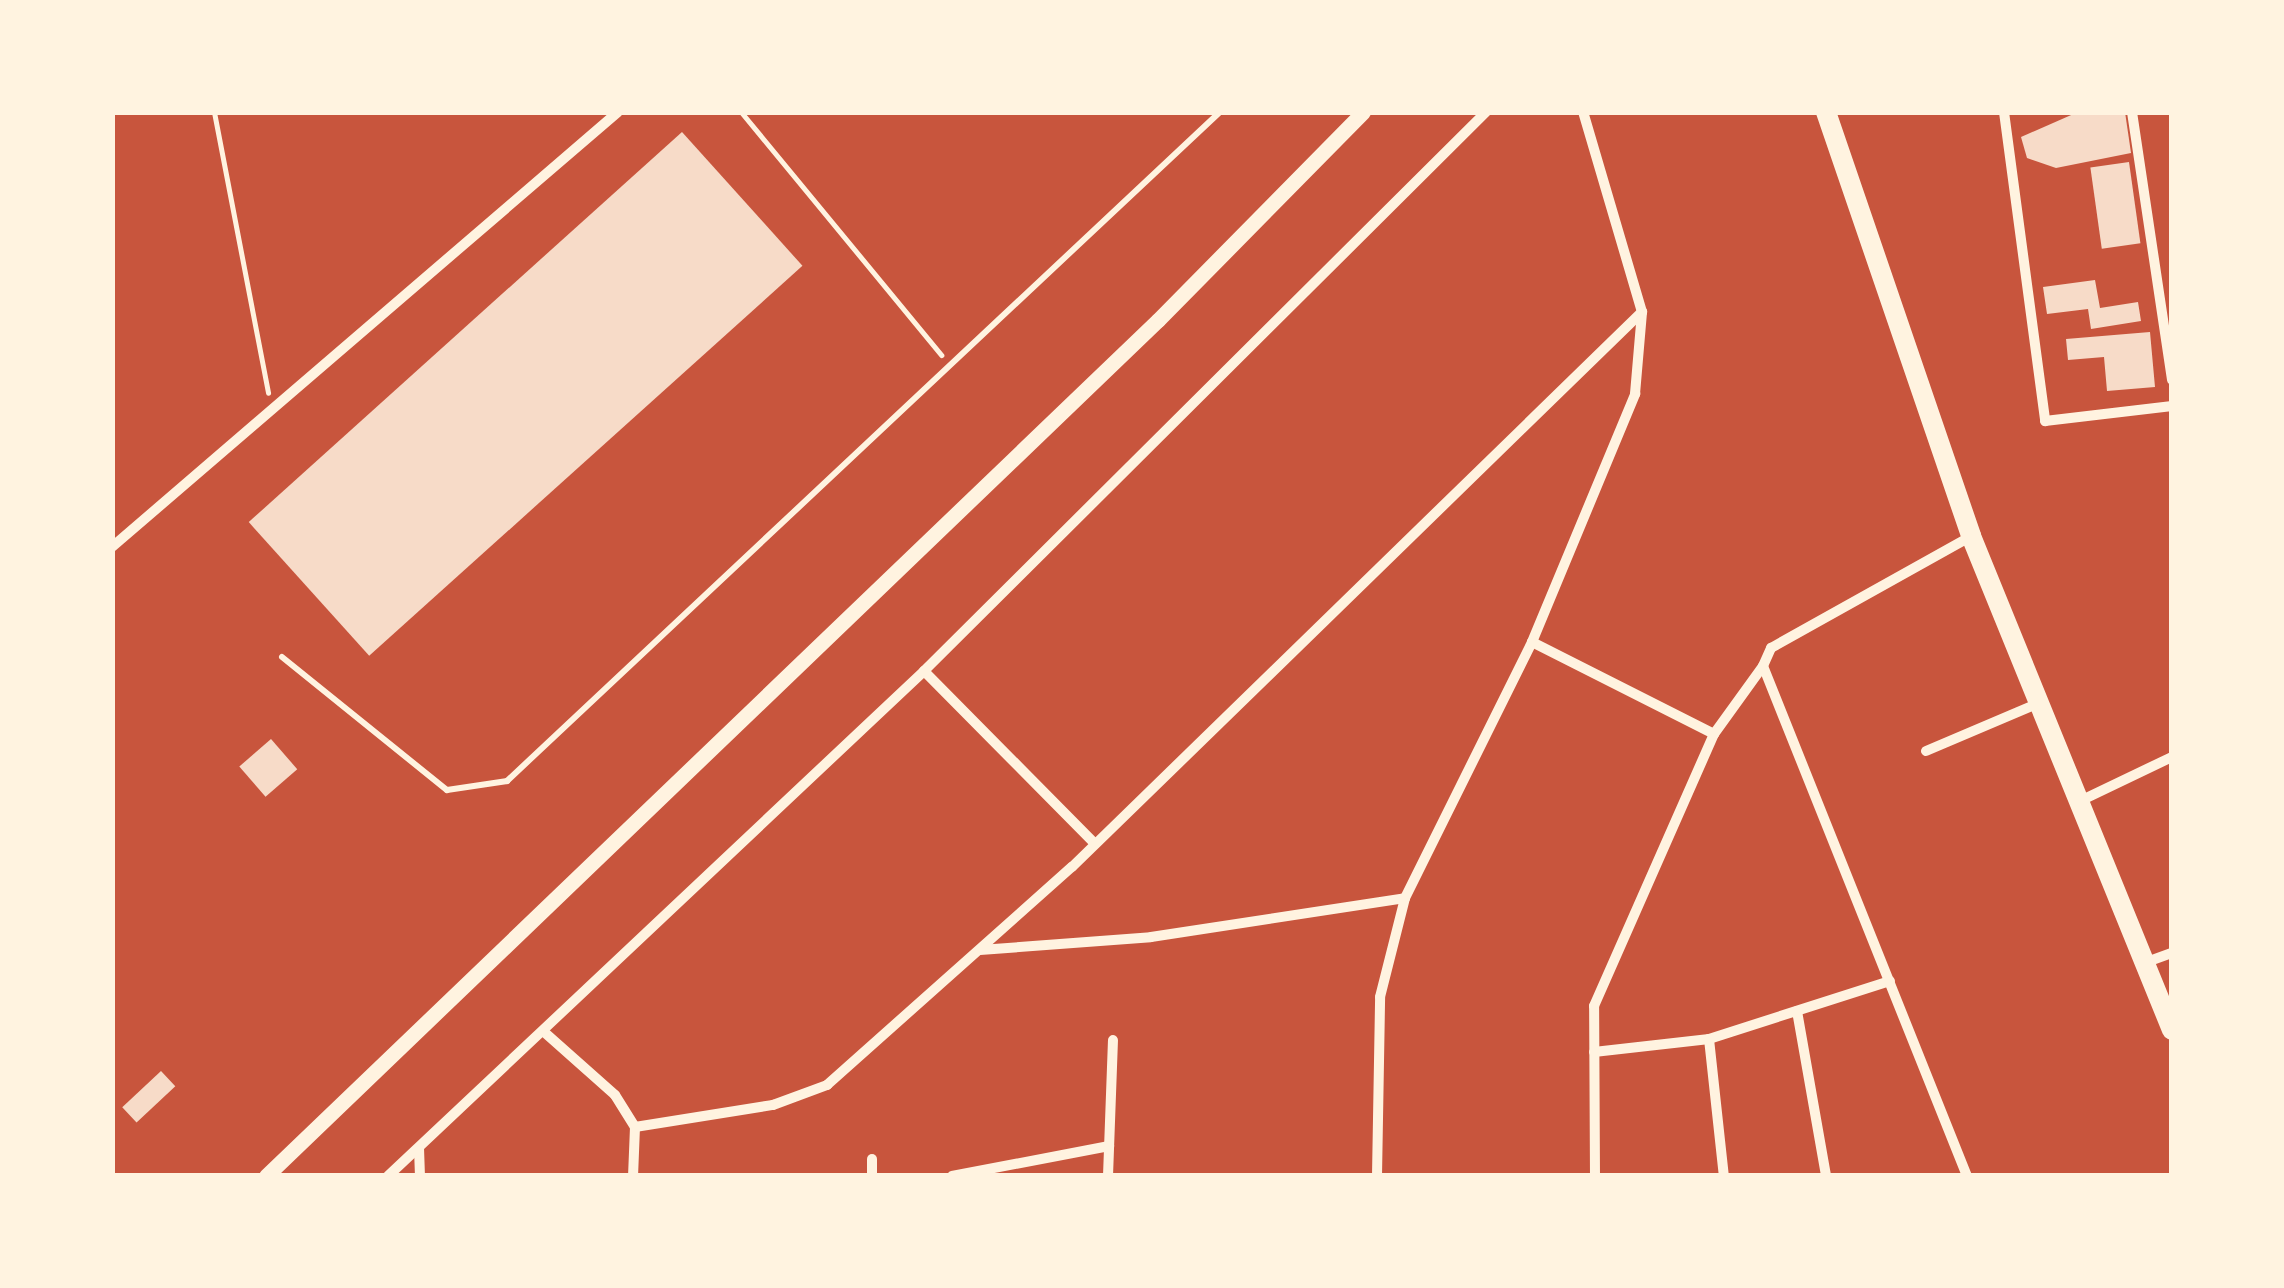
<!DOCTYPE html>
<html>
<head>
<meta charset="utf-8">
<style>
	body { margin:0 }
	#map { position:relative; width:2284px; height:1288px; overflow:hidden; background:#c8553d; font-family:Raleway,sans-serif }
	div>[style] { position:absolute }
	.building>* { inset:0; background:#f7dbc8; transform-origin:0 0 }
	.path>* { height:5px; margin:-2.5px; padding:0 2.5px; transform-origin:2.5px; border-radius:2.5px; background:#fff3e0 }
	.service>* { height:6px; margin:-3px; padding:0 3px; transform-origin:3px; border-radius:3px; background:#fff3e0 }
	.minor>* { height:10px; margin:-5px; padding:0 5px; transform-origin:5px; border-radius:5px; background:#fff3e0 }
	.tertiary>* { height:15px; margin:-7.5px; padding:0 7.5px; transform-origin:7.5px; border-radius:7.5px; background:#fff3e0 }
	.primary>* { height:20px; margin:-10px; padding:0 10px; transform-origin:10px; border-radius:10px; background:#fff3e0 }
	span { translate:-50% -50%; white-space:nowrap; text-align:center; line-height:1.15; -webkit-text-stroke:8px #fff3e0; paint-order:stroke }
	.frame { position:absolute; inset:0; border:115px solid #fff3e0; pointer-events:none }
</style>
</head>
<body>
<div id="map">
	<div class="building">
		<i style="clip-path:polygon(2078px 112px,2125px 112px,2131px 153px,2056px 168px,2027px 158px,2021px 137px)"></i>
		<i style="left:682px;top:132px;width:180px;height:583px;rotate:48deg"></i>
		<i style="left:2129px;top:162px;width:82px;height:39px;rotate:82deg"></i>
		<i style="clip-path:polygon(2095px 280px,2100px 308px,2138px 302px,2141px 321px,2091px 329px,2088px 309px,2047px 314px,2043px 287px)"></i>
		<i style="clip-path:polygon(2150px 332px,2155px 387px,2107px 391px,2104px 357px,2068px 360px,2066px 339px)"></i>
		<i style="left:271px;top:739px;width:40px;height:42px;rotate:49deg"></i>
		<i style="left:161px;top:1071px;width:21px;height:53px;rotate:47deg"></i>
	</div>
	<div class="path">
		<i style="left:214px;top:112px;width:286px;rotate:79.1deg"></i>
		<i style="left:741px;top:112px;width:315px;rotate:50.5deg"></i>
	</div>
	<div class="service">
		<i style="left:282px;top:657px;width:212px;rotate:38.9deg"></i>
		<i style="left:447px;top:790px;width:61px;rotate:-8.5deg"></i>
		<i style="left:507px;top:781px;width:978px;rotate:-43.18deg"></i>
	</div>
	<div class="minor">
		<i style="left:2004px;top:112px;width:312px;rotate:82.4deg"></i>
		<i style="left:2045px;top:421px;width:128px;rotate:-6.7deg"></i>
		<i style="left:2132px;top:112px;width:271px;rotate:81.5deg"></i>
		<i style="left:112px;top:547px;width:667px;rotate:-40.69deg"></i>
		<i style="left:1532px;top:642px;width:204px;rotate:26.8deg"></i>
		<i style="left:924px;top:671px;width:243px;rotate:45.3deg"></i>
		<i style="left:1926px;top:751px;width:123px;rotate:-23deg"></i>
		<i style="left:2080px;top:801px;width:102px;rotate:-25.6deg"></i>
		<i style="left:980px;top:950px;width:171px;rotate:-4.3deg"></i>
		<i style="left:1151px;top:937px;width:257px;rotate:-8.7deg"></i>
		<i style="left:2144px;top:963px;width:30px;rotate:-20deg"></i>
		<i style="left:1797px;top:1011px;width:168px;rotate:80deg"></i>
		<i style="left:543px;top:1031px;width:96px;rotate:41.6deg"></i>
		<i style="left:615px;top:1095px;width:38px;rotate:58deg"></i>
		<i style="left:635px;top:1127px;width:49px;rotate:92.3deg"></i>
		<i style="left:1709px;top:1039px;width:138px;rotate:83.8deg"></i>
		<i style="left:1594px;top:1052px;width:116px;rotate:-6.4deg"></i>
		<i style="left:1709px;top:1039px;width:190px;rotate:-17.8deg"></i>
		<i style="left:635px;top:1127px;width:140px;rotate:-9.1deg"></i>
		<i style="left:773px;top:1105px;width:58px;rotate:-20.3deg"></i>
		<i style="left:827px;top:1085px;width:328px;rotate:-41.7deg"></i>
		<i style="left:1072px;top:867px;width:796px;rotate:-44.24deg"></i>
		<i style="left:419px;top:1148px;width:28px;rotate:88deg"></i>
		<i style="left:388px;top:1176px;width:736px;rotate:-43.29deg"></i>
		<i style="left:924px;top:671px;width:793px;rotate:-44.85deg"></i>
		<i style="left:872px;top:1176px;width:17px;rotate:-90deg"></i>
		<i style="left:952px;top:1176px;width:160px;rotate:-10.8deg"></i>
		<i style="left:1108px;top:1176px;width:136px;rotate:-87.9deg"></i>
		<i style="left:1377px;top:1176px;width:179px;rotate:-89deg"></i>
		<i style="left:1380px;top:997px;width:102px;rotate:-75.8deg"></i>
		<i style="left:1405px;top:898px;width:286px;rotate:-63.6deg"></i>
		<i style="left:1532px;top:642px;width:269px;rotate:-67.4deg"></i>
		<i style="left:1635px;top:394px;width:82px;rotate:-85.1deg"></i>
		<i style="left:1642px;top:312px;width:209px;rotate:-106.4deg"></i>
		<i style="left:1595px;top:1176px;width:170px;rotate:-90.3deg"></i>
		<i style="left:1594px;top:1006px;width:297px;rotate:-66.2deg"></i>
		<i style="left:1714px;top:734px;width:84px;rotate:-54.2deg"></i>
		<i style="left:1967px;top:1176px;width:549px;rotate:-111.8deg"></i>
		<i style="left:1763px;top:666px;width:20px;rotate:-66deg"></i>
		<i style="left:1771px;top:648px;width:229px;rotate:-29.2deg"></i>
	</div>
	<div class="tertiary">
		<i style="left:266px;top:1176px;width:1236px;rotate:-43.82deg"></i>
		<i style="left:1158px;top:320px;width:292px;rotate:-45.4deg"></i>
	</div>
	<div class="primary">
		<i style="left:1826px;top:112px;width:448px;rotate:71.1deg"></i>
		<i style="left:1971px;top:536px;width:533px;rotate:67.86deg"></i>
	</div>
	<div class="frame"></div>
</div>
</body>
</html>
